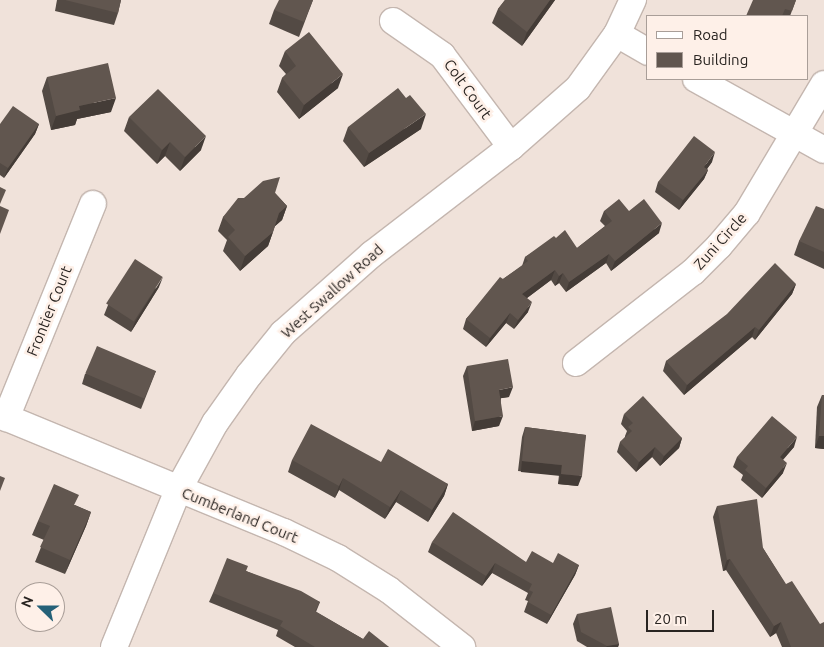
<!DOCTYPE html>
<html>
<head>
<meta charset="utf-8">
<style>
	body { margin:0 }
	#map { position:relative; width:824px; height:647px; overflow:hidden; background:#f0e2da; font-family:Ubuntu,sans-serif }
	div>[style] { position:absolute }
	.roads { filter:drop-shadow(1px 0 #c4b6af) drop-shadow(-1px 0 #c4b6af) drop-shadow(0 1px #c4b6af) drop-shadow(0 -1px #c4b6af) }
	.minor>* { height:26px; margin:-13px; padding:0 13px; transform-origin:13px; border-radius:13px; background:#fff }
	.wall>* { inset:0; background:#534a44 }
	.shaded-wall>* { inset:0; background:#443c37; transform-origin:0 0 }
	.building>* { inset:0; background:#61564f; transform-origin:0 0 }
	span { translate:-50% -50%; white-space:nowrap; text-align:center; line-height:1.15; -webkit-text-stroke:5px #fef0e8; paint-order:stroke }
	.street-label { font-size:15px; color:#292421 }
	.legend { position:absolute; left:646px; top:15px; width:162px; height:65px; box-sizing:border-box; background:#fef0e8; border:1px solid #a99e98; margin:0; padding:6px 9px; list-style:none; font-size:15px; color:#292421 }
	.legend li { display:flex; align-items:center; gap:10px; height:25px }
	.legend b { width:25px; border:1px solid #a99e98 }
	.north { position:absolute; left:15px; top:582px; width:50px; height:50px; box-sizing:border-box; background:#fef0e8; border:1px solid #a99e98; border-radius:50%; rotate:292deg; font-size:14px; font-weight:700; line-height:20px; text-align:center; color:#292421 }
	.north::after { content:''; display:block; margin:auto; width:18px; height:22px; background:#256178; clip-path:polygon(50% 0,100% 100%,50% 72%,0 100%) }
	.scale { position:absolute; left:646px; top:610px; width:68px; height:22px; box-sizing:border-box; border:2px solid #292421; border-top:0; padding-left:6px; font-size:15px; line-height:18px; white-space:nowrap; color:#292421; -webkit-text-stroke:4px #fef0e8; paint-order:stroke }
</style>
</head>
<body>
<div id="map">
	<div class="roads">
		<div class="minor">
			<i style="left:393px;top:21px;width:60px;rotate:34.8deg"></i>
			<i style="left:442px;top:55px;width:115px;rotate:53.1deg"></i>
			<i style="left:617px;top:34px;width:36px;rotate:30deg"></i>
			<i style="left:696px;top:79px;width:146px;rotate:29deg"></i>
			<i style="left:576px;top:363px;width:148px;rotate:-37.9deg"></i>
			<i style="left:693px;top:272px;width:37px;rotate:-45deg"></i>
			<i style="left:719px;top:246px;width:43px;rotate:-49.7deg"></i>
			<i style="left:747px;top:213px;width:150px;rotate:-59.2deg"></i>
			<i style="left:0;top:415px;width:307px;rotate:22.4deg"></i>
			<i style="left:284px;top:532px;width:60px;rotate:25.7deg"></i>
			<i style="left:338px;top:558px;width:60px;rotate:32.1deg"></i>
			<i style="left:389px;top:590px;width:93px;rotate:38deg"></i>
			<i style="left:6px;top:418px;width:231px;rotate:-67.9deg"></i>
			<i style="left:114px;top:647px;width:170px;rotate:-67.8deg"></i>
			<i style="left:178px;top:490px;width:77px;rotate:-61.1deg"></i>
			<i style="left:215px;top:423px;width:59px;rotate:-54.7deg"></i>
			<i style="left:249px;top:375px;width:54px;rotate:-51deg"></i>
			<i style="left:283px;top:333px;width:119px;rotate:-41.6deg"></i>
			<i style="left:372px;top:254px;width:175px;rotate:-37.6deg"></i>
			<i style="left:511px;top:147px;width:89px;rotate:-41.4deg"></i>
			<i style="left:578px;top:88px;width:67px;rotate:-54.2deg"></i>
			<i style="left:617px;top:34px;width:38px;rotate:-65deg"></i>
		</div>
	</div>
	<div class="wall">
		<i style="clip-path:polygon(57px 0,121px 0,118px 13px,114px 25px,55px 11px)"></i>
		<i style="clip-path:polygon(313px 0,299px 37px,269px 24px,274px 10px)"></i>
		<i style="clip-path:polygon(505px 0,555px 0,522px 46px,492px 23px,498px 9px)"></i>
		<i style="clip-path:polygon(796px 0,790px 16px,746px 16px)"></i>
		<i style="clip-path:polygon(285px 51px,338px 88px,299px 119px,277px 92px,282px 78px,286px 74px,279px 66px)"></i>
		<i style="clip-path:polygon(47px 77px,111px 112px,77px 119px,75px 125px,51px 130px,42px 91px)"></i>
		<i style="clip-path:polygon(129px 117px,201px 150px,180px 171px,165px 156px,157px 164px,124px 131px)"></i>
		<i style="clip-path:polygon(0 124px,39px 124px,35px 134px,4px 178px,0 175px)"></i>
		<i style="clip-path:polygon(348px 127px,421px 129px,364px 167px,343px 141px)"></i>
		<i style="clip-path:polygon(712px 162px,707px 169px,708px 170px,704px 179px,679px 210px,655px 192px,658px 182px)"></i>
		<i style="clip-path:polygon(275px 193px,287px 206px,282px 220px,275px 226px,268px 246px,240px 271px,223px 251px,227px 240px,218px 231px,223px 217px,244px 198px)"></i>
		<i style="clip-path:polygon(824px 209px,824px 269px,794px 255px,799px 241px)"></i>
		<i style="clip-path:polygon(604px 211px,629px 211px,659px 233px,611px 271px,606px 263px,566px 292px,559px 283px,555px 286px,551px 280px,527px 298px,528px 312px,514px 329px,506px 323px,486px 347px,463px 329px,466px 319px,503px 279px,522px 266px,525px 257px,556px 238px,577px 248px,605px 226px,600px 221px)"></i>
		<i style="clip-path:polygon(796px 284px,792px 294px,755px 340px,752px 337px,684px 395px,663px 371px,666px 361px)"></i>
		<i style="clip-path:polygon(159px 287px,131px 332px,104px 315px,108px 305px)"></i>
		<i style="clip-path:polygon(467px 366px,509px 397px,501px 398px,499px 426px,472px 431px,463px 376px)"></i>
		<i style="clip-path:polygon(156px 371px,141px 409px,82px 384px,85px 374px)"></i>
		<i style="clip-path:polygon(822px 395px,824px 449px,815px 448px,817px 407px)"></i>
		<i style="clip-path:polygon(624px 414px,682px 438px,679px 448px,660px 466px,652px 457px,636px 472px,617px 452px,620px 442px,625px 437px,625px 436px,627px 431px,621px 424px)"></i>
		<i style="clip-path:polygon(525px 427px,586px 435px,578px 486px,558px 484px,559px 475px,518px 471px,522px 437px)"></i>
		<i style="clip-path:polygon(794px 447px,783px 460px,783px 473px,762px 498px,741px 480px,743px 475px,733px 467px,737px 457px)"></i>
		<i style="clip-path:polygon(292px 460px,381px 462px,448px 484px,444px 496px,428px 522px,396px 502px,385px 519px,339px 490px,335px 498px,288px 472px)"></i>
		<i style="clip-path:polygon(75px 505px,91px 512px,86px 526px,65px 574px,35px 562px,44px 540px,32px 535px,38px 521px)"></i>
		<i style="clip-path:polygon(717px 506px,763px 548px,824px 647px,782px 647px,776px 633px,770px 637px,726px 570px,723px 571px,713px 517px)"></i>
		<i style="clip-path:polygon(432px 542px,526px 562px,579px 565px,575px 575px,547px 624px,524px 612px,528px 601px,525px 600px,528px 593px,492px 573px,482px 586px,428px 552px)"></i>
		<i style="clip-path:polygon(246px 571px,320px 602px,316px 612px,363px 639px,389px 647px,295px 647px,276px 636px,278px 630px,209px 602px,213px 593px)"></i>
		<i style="clip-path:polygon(577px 614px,619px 644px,618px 647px,587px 647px,577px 641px,573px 624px)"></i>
	</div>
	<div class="shaded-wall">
		<i style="clip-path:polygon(550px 0,555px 0,522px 46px,527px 32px)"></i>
		<i style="clip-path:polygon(343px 74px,338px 88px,299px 119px,304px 105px)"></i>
		<i style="clip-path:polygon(116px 98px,111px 112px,77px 119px,75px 125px,51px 130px,56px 116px,79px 106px)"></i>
		<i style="clip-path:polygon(426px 114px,421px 129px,364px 167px,369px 153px)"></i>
		<i style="clip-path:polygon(39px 124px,35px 134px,4px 178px,8px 168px)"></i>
		<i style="clip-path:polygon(206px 136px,201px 150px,180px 171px,185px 157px)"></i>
		<i style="clip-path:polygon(170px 142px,165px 156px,157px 164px,162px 150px)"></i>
		<i style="clip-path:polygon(715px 152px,712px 162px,701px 177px,704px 167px)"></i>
		<i style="clip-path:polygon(708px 170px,704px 179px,679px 210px,683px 200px)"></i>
		<i style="clip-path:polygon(287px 206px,282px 220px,274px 227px,279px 213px)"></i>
		<i style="clip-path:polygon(662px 223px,659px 233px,611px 271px,615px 261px)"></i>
		<i style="clip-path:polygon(273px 232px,268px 246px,240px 271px,245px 256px)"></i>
		<i style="clip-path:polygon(609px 254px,606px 263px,566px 292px,569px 282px)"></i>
		<i style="clip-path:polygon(555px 270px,551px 280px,519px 304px,522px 294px)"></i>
		<i style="clip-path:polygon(563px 273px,559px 283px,555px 286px,559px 276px)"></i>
		<i style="clip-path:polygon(163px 277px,159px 287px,131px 332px,135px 322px)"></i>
		<i style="clip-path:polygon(796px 284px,792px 294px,755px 340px,759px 330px)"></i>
		<i style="clip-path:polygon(532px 302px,528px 312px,514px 329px,518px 320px)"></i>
		<i style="clip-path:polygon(510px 313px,506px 323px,486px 347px,490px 338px)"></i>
		<i style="clip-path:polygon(755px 327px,752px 337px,684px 395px,687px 385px)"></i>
		<i style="clip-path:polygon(513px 387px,509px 397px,496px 399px,499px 390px)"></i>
		<i style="clip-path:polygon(503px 416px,499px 426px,472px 431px,475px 421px)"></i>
		<i style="clip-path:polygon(819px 436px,824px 436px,824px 449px,815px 448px)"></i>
		<i style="clip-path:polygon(797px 437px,794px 447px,776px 467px,780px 457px)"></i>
		<i style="clip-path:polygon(682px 438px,679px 448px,660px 466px,664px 456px)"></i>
		<i style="clip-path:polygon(655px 447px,652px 457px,636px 472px,639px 462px)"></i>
		<i style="left:522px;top:461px;width:40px;height:11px;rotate:6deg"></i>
		<i style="clip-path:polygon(787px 463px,783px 473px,762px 498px,766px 488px)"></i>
		<i style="clip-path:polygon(561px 474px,582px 476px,578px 486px,558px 484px)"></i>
		<i style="clip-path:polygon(343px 478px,339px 490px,335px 498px,339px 486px)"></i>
		<i style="clip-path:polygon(448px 484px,444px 496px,428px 522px,432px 510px)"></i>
		<i style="clip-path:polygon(401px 490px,396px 502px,385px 519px,390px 507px)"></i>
		<i style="clip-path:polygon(91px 512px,86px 526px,65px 574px,70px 560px)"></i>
		<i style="clip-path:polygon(730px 559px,726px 570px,723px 571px,727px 560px)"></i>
		<i style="clip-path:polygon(495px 563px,492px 573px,482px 586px,486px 576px)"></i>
		<i style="clip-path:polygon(579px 565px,575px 575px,547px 624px,551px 615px)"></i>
		<i style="clip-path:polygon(781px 622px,776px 633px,770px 637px,774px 626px)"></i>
		<i style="clip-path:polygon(619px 644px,618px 647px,606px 647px,607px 646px)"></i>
	</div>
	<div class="building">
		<i style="clip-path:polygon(65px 0,121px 0,118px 13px)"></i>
		<i style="clip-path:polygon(279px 0,313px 0,304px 22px,274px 10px)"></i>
		<i style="clip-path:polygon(505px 0,550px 0,527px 32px,498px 9px)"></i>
		<i style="clip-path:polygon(753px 0,796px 0,792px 11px,785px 9px,782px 16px,746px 16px)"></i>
		<i style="clip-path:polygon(309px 32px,343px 74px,304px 105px,282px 78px,296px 66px,285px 51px)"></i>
		<i style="clip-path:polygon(108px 63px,116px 98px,79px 106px,80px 110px,56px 116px,47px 77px)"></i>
		<i style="clip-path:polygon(398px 88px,406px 98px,410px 95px,426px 114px,369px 153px,348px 127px)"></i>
		<i style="clip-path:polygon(158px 89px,206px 136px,185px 157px,170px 142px,162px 150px,129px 117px)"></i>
		<i style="clip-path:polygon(13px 106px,39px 124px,8px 168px,0 163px,0 124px)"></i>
		<i style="clip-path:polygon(694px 136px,715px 152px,704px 167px,708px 170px,683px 200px,658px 182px)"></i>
		<i style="clip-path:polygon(280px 177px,275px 193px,287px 206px,279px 213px,273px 232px,245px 256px,228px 237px,235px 230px,223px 217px,238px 198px,244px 198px,263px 181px)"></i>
		<i style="clip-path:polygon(0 187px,6px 190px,0 204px)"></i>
		<i style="clip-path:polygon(619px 199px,629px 211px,644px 199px,662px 223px,615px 261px,609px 254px,569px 282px,563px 273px,559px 276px,555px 270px,522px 294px,532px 302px,518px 320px,510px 313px,490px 338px,466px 319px,500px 277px,503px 279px,528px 261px,525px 257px,554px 236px,556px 238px,565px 230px,577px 248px,612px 221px,604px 211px)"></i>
		<i style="clip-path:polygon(0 206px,9px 210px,0 234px)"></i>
		<i style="clip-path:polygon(816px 206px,824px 209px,824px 252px,799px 241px)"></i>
		<i style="left:135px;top:259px;width:33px;height:53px;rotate:33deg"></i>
		<i style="clip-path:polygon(775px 263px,796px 284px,759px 330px,755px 327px,687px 385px,666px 361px,727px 314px)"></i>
		<i style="left:97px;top:346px;width:64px;height:30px;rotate:23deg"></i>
		<i style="clip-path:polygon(508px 359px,513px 387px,499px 390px,503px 416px,475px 421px,467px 366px)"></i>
		<i style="clip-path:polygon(822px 395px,824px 395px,824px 436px,819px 436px)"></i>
		<i style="clip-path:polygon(643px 396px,682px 438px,664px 456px,655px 447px,639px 462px,620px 442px,632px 431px,628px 427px,633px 423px,624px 414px)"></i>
		<i style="clip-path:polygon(772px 416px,797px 437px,780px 457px,787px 463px,766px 488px,745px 470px,748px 466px,737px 457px)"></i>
		<i style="clip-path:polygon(311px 424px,381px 462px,388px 449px,448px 484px,432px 510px,401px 490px,390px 507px,343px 478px,339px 486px,292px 460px)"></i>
		<i style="clip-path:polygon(525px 427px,586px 435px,582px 476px,561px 474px,562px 465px,522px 461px)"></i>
		<i style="clip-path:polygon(0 476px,5px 478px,0 491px)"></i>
		<i style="clip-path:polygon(54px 484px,79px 495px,74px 505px,91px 512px,70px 560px,40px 547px,50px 526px,38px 521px)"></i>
		<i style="clip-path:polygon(757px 499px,763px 548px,786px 584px,792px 581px,820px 624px,824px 622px,824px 647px,791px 647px,781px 622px,774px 626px,730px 559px,727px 560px,717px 506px)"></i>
		<i style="clip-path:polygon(453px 512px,526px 562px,532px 551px,553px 563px,558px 553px,579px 565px,551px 615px,528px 602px,533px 592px,529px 590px,532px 584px,495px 563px,486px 576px,432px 542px)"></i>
		<i style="clip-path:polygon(227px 558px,248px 566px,246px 571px,301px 591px,320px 602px,315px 611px,363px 639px,369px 631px,389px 647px,315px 647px,280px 626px,283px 621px,213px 593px)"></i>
		<i style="clip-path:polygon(611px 607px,619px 644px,607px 646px,581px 632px,577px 614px)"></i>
	</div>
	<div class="street-label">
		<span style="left:468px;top:89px;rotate:54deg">Colt Court</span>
		<span style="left:720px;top:241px;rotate:-48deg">Zuni Circle</span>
		<span style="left:332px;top:291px;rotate:-42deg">West Swallow Road</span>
		<span style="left:49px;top:311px;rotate:-68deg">Frontier Court</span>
		<span style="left:240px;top:515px;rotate:22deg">Cumberland Court</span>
	</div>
	<ul class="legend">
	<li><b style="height:6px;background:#fff"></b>Road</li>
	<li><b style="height:14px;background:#61564f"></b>Building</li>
	</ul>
	<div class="north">N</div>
	<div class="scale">20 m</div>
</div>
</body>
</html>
